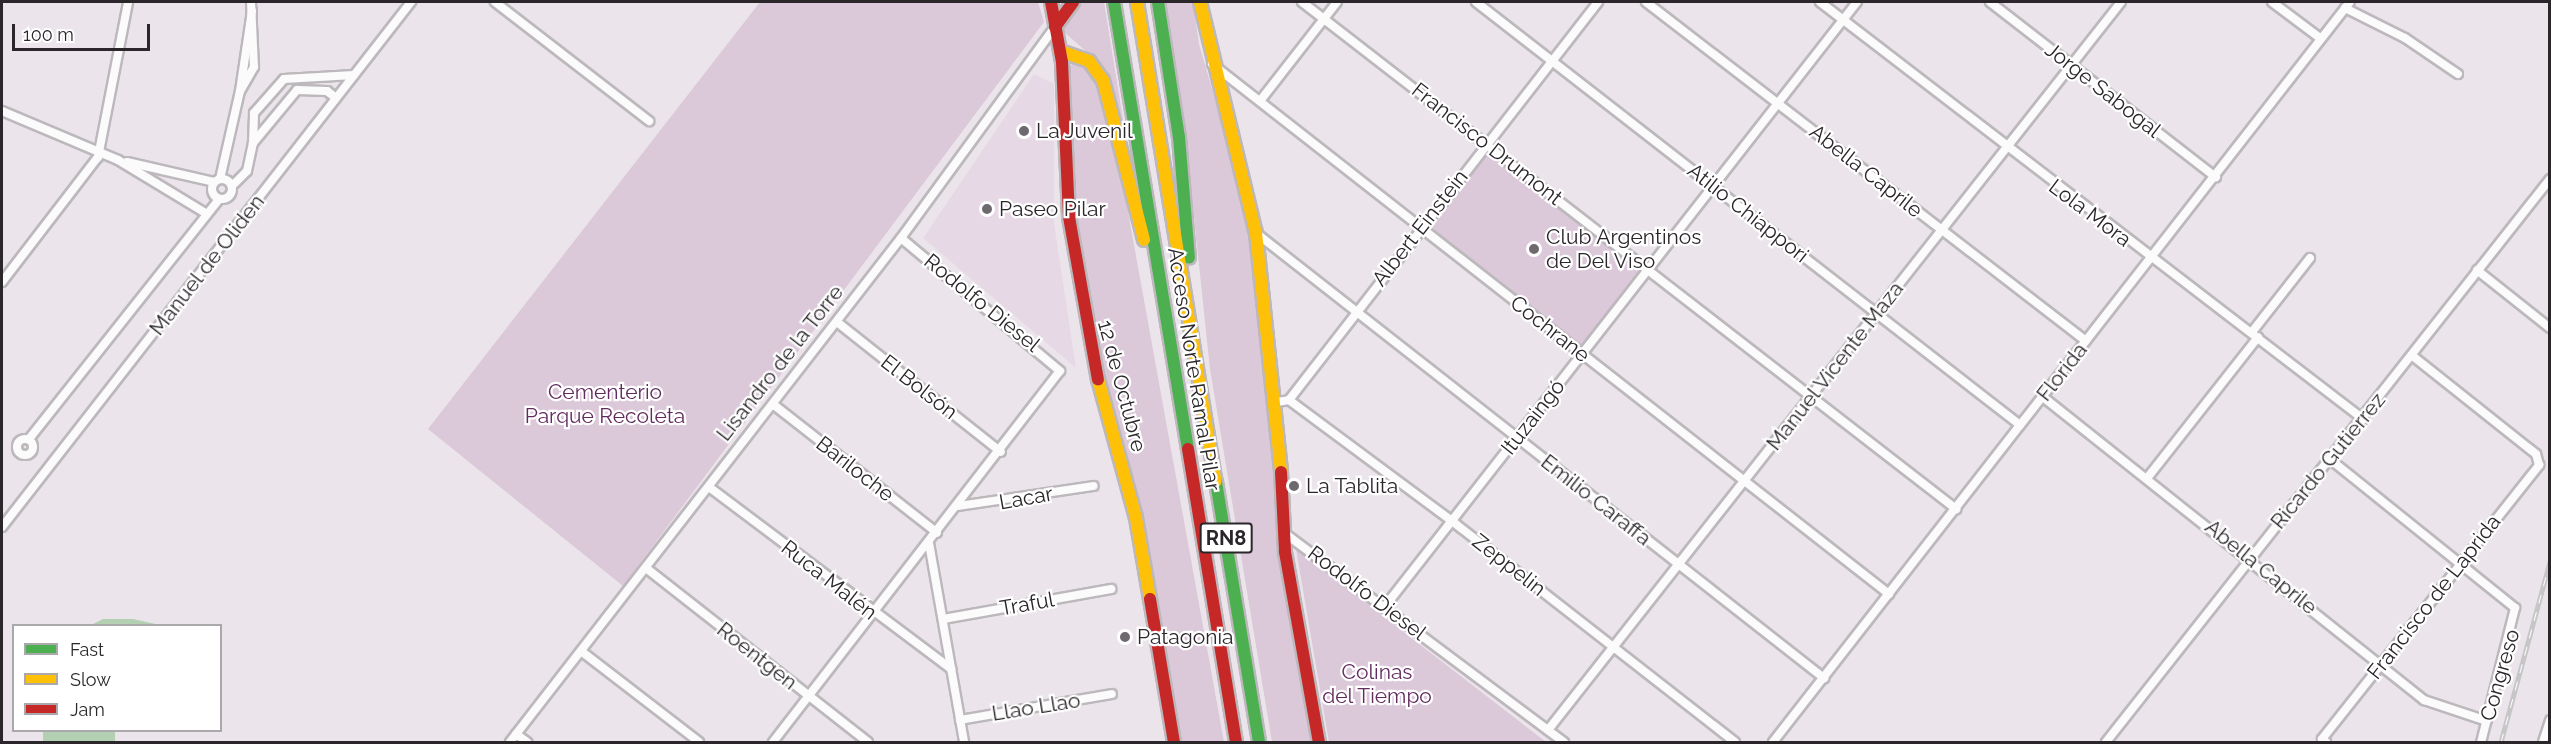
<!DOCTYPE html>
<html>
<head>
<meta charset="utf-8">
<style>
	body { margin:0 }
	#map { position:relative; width:2551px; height:744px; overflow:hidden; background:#ebe5eb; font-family:Raleway,sans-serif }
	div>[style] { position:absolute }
	.built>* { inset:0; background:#e6d9e5 }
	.green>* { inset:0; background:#dbc8d9; transform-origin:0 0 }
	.water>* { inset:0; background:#b4d0b2; transform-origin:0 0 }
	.roads { filter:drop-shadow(2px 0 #bcb8bc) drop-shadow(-2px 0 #bcb8bc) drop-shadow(0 2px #bcb8bc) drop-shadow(0 -2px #bcb8bc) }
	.street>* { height:8px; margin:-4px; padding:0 4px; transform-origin:4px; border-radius:4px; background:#fcfbfc }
	.street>.ring { margin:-4px; padding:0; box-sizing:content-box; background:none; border:8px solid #fcfbfc; border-radius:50% }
	.fast>* { height:12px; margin:-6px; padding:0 6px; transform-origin:6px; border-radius:6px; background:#4caf50 }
	.slow>* { height:12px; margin:-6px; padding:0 6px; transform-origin:6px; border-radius:6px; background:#ffc107 }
	.jam>* { height:12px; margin:-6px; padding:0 6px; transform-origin:6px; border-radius:6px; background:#c62828 }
	.rail>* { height:5px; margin-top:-2.5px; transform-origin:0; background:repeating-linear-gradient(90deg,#fff 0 9px,#c7c6c7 0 18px); box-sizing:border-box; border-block:2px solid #c7c6c7 }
	.dots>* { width:16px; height:16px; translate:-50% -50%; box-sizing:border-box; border:3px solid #fff; border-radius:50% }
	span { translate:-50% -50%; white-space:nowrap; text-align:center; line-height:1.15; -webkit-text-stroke:4.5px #fff; paint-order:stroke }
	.shield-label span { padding:2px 4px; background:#fff; border:2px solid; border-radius:4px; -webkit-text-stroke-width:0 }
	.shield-label { font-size:20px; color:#2a262a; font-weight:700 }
	.street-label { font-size:21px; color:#2a262a }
	.poi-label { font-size:21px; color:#2a262a }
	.left { translate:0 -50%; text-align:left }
	.park-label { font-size:21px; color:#622b5f }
	.frame { position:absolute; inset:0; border:3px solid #2a262a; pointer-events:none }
	.legend { position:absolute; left:12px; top:624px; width:210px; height:108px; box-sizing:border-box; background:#fff; border:2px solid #aaa8aa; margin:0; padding:8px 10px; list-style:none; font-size:18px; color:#2a262a }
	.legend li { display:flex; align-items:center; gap:12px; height:30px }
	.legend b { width:30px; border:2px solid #aaa8aa }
	.scale { position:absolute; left:12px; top:24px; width:138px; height:27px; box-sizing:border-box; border:3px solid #2a262a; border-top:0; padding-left:8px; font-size:18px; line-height:21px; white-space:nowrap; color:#2a262a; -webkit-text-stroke:4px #fff; paint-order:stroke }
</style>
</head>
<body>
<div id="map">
	<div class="built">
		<i style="clip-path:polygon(1034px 74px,1054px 84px,1054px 223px,1076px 368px,923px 238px)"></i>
	</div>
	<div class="green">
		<i style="clip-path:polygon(760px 2px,1038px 2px,1044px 22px,623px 586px,428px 429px)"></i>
		<i style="clip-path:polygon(1082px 2px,1104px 2px,1128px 150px,1088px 53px,1065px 33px,1065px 22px)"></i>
		<i style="clip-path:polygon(1163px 2px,1193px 2px,1199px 44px,1248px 213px,1272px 401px,1277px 533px,1312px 742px,1272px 742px,1210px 369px,1184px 123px)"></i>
		<i style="clip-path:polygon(1073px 62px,1095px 72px,1123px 184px,1224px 742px,1178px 742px,1140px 509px,1099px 377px,1073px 210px,1069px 69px)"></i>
		<i style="left:1488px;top:150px;width:195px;height:98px;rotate:39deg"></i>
		<i style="clip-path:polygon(1296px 549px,1546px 742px,1329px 742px)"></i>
	</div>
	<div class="water">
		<i style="clip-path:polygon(103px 619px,133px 619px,160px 625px,91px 625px)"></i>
		<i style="left:43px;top:731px;width:72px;height:12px"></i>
	</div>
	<div class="roads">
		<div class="street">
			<i style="left:251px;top:2px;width:65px;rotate:87.4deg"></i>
			<i style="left:254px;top:67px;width:28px;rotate:120deg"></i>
			<i style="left:240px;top:91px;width:81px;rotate:-81.5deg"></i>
			<i style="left:495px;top:2px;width:195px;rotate:37.7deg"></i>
			<i style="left:1302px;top:2px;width:828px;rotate:37.78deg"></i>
			<i style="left:1476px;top:2px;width:689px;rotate:37.87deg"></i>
			<i style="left:1646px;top:2px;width:555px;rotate:37.61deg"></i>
			<i style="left:1820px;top:2px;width:685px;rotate:37.52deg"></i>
			<i style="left:1990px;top:2px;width:286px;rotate:37.8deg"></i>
			<i style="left:2272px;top:2px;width:60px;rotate:36.9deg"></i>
			<i style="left:2345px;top:8px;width:67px;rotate:26.6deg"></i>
			<i style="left:2405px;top:38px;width:64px;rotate:34.2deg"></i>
			<i style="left:1212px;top:64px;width:860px;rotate:38.06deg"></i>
			<i style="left:336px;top:98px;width:11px;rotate:-142deg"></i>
			<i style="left:327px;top:91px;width:30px;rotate:-178deg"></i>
			<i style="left:297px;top:90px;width:69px;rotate:129.7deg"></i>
			<i style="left:253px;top:143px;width:30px;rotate:-88deg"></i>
			<i style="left:254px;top:113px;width:45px;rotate:-48.6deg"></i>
			<i style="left:284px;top:79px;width:70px;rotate:-3.3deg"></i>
			<i style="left:1260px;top:101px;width:125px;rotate:-52.1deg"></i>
			<i style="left:2px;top:111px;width:126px;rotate:22.9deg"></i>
			<i style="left:118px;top:160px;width:100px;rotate:31.2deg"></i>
			<i style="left:127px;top:162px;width:89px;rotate:12.9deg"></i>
			<i class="ring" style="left:212px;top:179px;width:12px;height:12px"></i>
			<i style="left:220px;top:179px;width:90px;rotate:-77.2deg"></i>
			<i style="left:232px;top:186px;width:21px;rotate:-45deg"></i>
			<i style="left:247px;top:171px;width:29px;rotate:-78deg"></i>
			<i style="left:1256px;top:233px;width:722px;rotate:38.08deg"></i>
			<i style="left:2477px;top:270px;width:93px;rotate:38.5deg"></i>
			<i style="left:2px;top:282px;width:158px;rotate:-52.5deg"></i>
			<i style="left:98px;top:157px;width:158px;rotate:-79deg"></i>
			<i style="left:837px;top:322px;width:209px;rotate:38.4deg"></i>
			<i style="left:2252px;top:332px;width:94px;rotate:-51.9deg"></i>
			<i style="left:2043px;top:397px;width:487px;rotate:38.5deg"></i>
			<i style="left:2424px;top:700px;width:66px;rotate:18.4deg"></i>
			<i style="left:1289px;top:400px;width:504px;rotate:-52.17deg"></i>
			<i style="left:1277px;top:402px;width:12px;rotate:-9deg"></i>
			<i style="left:1289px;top:400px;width:203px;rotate:36.6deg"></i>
			<i style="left:1452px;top:521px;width:359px;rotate:38deg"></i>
			<i style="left:774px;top:405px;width:207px;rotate:38.1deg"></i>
			<i class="ring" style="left:17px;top:439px;width:8px;height:8px"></i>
			<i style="left:29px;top:439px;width:306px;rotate:-51.6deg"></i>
			<i style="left:2331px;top:460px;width:236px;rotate:38.8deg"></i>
			<i style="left:2515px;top:608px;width:138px;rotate:104.2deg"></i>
			<i style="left:2148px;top:477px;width:178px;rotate:-51.8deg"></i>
			<i style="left:709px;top:487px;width:303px;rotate:36.9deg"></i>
			<i style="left:958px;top:506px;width:137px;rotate:-8.4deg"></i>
			<i style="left:2px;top:527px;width:666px;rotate:-52.08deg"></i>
			<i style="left:1283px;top:532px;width:351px;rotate:36.8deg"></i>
			<i style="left:929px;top:543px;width:202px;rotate:80deg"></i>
			<i style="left:646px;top:568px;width:282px;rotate:38.1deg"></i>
			<i style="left:1386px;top:605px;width:765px;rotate:-52.01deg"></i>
			<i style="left:943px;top:619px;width:171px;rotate:-10.1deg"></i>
			<i style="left:581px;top:651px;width:149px;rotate:37.6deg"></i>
			<i style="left:960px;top:720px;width:154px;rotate:-9.7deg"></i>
			<i style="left:1548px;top:730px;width:926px;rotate:-51.79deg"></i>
			<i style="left:516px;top:734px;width:14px;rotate:36deg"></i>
			<i style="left:510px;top:742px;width:638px;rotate:-52.2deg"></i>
			<i style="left:901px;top:238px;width:261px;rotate:-53.9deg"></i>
			<i style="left:773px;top:742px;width:469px;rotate:-52.3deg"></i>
			<i style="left:1060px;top:371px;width:207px;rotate:-140.1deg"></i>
			<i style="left:1773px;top:742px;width:938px;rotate:-52.06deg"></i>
			<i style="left:2106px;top:742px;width:717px;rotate:-51.74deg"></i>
			<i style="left:2326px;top:742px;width:5px;rotate:-143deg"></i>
			<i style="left:2322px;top:739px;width:350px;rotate:-51.6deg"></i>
			<i style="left:2539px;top:465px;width:11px;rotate:-105deg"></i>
			<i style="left:2536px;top:454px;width:157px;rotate:-141.5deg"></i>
			<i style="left:2543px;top:742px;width:23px;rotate:-72deg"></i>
		</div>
		<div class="fast">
			<i style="left:1114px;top:2px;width:453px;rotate:80.6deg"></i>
			<i style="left:1158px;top:2px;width:137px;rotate:81.2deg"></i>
			<i style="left:1179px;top:137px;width:121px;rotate:85.3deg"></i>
			<i style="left:1216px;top:482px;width:264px;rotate:80.6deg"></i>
		</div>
		<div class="slow">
			<i style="left:1137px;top:2px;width:486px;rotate:80.7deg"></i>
			<i style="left:1200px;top:2px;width:238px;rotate:76.4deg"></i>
			<i style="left:1256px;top:233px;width:240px;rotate:84deg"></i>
			<i style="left:1060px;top:51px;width:31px;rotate:19deg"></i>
			<i style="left:1089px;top:61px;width:24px;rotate:54deg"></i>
			<i style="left:1103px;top:80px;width:165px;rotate:75.6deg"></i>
			<i style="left:1098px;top:379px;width:144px;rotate:74.7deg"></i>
			<i style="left:1136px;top:518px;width:82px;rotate:80.2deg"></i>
		</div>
		<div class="jam">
			<i style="left:1051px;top:2px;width:61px;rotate:79.6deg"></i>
			<i style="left:1062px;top:62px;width:155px;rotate:87.4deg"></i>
			<i style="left:1069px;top:217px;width:165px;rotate:79.9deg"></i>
			<i style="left:1055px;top:27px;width:31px;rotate:-54deg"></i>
			<i style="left:1188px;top:449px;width:297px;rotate:80.7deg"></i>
			<i style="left:1281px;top:472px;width:80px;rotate:87.1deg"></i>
			<i style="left:1285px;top:552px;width:193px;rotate:79.9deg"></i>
			<i style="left:1150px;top:599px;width:145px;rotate:80.5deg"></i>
		</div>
	</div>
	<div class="rail">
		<i style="left:2501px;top:742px;width:187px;rotate:-74.8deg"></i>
	</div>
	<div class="dots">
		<i style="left:1024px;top:131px;background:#6e696e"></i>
		<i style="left:987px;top:209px;background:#6e696e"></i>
		<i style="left:1534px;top:249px;background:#6e696e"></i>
		<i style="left:1294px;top:486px;background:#6e696e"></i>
		<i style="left:1125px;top:637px;background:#6e696e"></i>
	</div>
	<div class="shield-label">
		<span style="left:1226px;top:538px">RN8</span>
	</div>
	<div class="street-label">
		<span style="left:2103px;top:90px;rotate:38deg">Jorge Sabogal</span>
		<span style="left:1487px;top:144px;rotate:38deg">Francisco Drumont</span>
		<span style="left:1866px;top:171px;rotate:38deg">Abella Caprile</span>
		<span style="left:1748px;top:213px;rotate:38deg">Atilio Chiappori</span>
		<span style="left:2090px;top:213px;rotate:37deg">Lola Mora</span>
		<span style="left:1420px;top:228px;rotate:-52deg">Albert Einstein</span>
		<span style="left:207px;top:265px;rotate:-52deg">Manuel de Oliden</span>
		<span style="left:982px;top:303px;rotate:39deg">Rodolfo Diesel</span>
		<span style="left:1550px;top:329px;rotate:38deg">Cochrane</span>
		<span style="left:780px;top:363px;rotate:-52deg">Lisandro de la Torre</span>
		<span style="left:1835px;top:366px;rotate:-52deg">Manuel Vicente Maza</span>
		<span style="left:1194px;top:369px;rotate:81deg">Acceso Norte Ramal Pilar</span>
		<span style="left:2062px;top:372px;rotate:-52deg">Florida</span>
		<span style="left:1122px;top:386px;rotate:75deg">12 de Octubre</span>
		<span style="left:919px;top:387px;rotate:38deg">El Bolsón</span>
		<span style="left:1533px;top:417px;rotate:-52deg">Ituzaingó</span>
		<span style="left:2328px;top:461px;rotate:-51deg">Ricardo Gutierrez</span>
		<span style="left:855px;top:469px;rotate:38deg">Bariloche</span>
		<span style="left:1026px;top:498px;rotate:-10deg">Lacar</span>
		<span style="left:1596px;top:500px;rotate:38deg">Emilio Caraffa</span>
		<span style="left:1509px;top:565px;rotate:38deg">Zeppelin</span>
		<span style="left:2261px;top:567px;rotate:39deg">Abella Caprile</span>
		<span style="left:829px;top:580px;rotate:38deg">Ruca Malén</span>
		<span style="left:1367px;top:593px;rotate:37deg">Rodolfo Diesel</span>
		<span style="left:2434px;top:597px;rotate:-52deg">Francisco de Laprida</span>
		<span style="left:1027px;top:604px;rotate:-10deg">Traful</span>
		<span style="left:757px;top:656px;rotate:38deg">Roentgen</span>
		<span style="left:2500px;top:675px;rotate:-74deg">Congreso</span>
		<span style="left:1036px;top:707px;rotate:-9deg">Llao Llao</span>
	</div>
	<div class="poi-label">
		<span class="left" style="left:1036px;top:131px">La Juvenil</span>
		<span class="left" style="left:999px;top:209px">Paseo Pilar</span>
		<span class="left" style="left:1546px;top:249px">Club Argentinos<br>de Del Viso</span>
		<span class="left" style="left:1306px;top:486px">La Tablita</span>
		<span class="left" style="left:1137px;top:637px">Patagonia</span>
	</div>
	<div class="park-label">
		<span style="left:605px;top:404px">Cementerio<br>Parque Recoleta</span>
		<span style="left:1377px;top:684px">Colinas<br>del Tiempo</span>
	</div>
	<div class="frame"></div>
	<ul class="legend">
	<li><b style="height:8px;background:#4caf50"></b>Fast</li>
	<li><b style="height:8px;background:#ffc107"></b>Slow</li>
	<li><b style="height:8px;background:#c62828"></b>Jam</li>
	</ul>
	<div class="scale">100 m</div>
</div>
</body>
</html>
